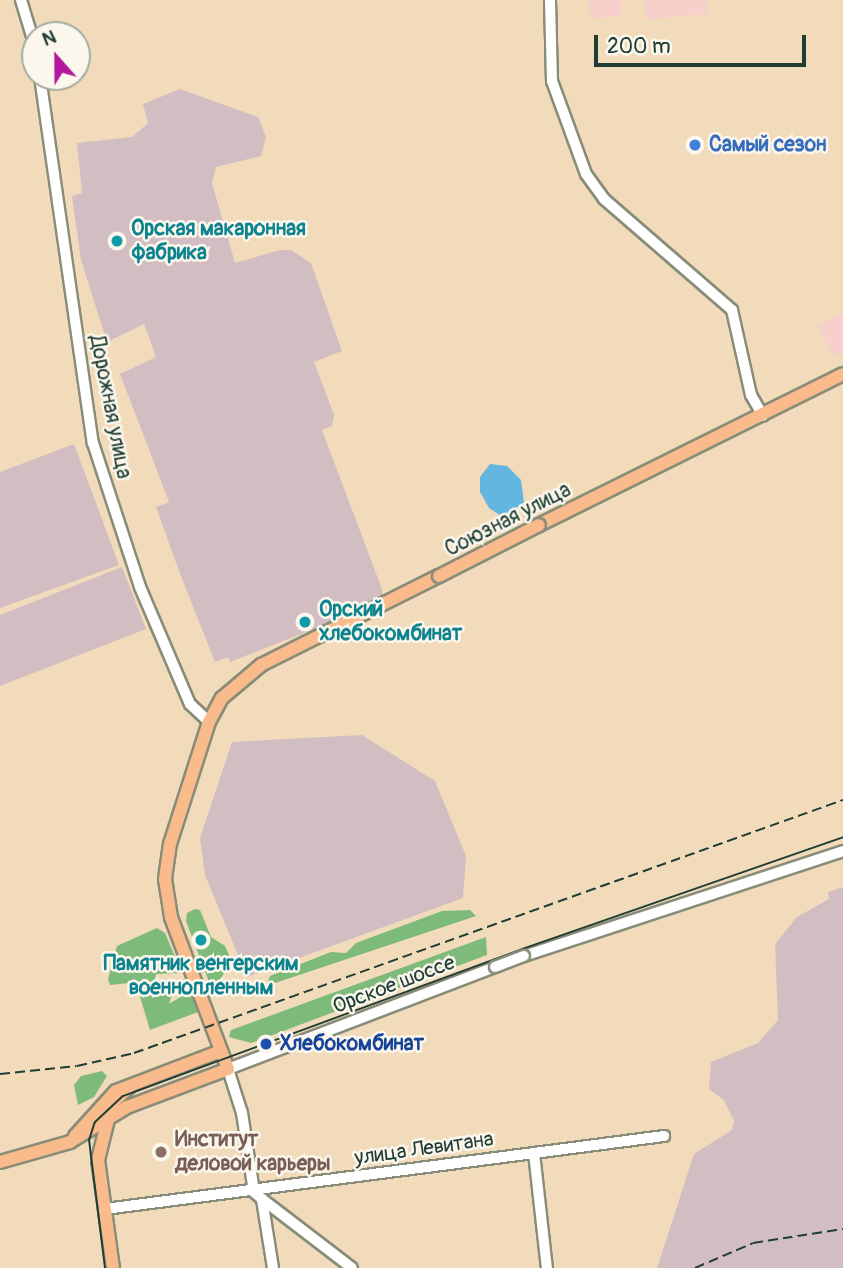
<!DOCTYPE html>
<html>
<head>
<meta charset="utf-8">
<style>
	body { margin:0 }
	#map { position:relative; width:843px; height:1268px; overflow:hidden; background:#f1dbbb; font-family:Pangolin,sans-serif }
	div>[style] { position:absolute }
	.built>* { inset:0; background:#f7d0cb }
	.industrial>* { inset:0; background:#d2bec2 }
	.forest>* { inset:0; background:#7eba7a }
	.water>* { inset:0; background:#63b6df }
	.roads { filter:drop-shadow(2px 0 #888c78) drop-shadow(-2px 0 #888c78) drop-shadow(0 2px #888c78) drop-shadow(0 -2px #888c78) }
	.minor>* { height:10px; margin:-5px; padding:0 5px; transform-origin:5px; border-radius:5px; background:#fff }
	.major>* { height:12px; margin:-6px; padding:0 6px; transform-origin:6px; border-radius:6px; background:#fabb8c }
	.tram>* { height:2px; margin:-1px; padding:0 1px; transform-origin:1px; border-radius:1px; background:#1f3d34 }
	.rail>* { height:2px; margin-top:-1px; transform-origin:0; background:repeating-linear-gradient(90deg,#1f3d34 0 10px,transparent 0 15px) }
	.bridges { filter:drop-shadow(2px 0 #888c78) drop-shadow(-2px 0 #888c78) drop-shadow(0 2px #888c78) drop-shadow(0 -2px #888c78) }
	.minor-bridge>* { height:10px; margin:-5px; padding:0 5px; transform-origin:5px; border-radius:5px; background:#fff }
	.major-bridge>* { height:12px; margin:-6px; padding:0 6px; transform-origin:6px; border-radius:6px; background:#fabb8c }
	.dots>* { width:19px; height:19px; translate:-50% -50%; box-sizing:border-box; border:4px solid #fbf7ec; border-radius:50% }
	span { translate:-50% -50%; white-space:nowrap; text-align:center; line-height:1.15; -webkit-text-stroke:5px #fbf7ec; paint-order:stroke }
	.shop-label { font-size:21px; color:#366cbe; font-weight:700 }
	.left { translate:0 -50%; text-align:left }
	.culture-label { font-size:21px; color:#0d838f; font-weight:700 }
	.street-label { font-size:21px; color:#1f3d34 }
	.transit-label { font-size:21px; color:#164399; font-weight:700 }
	.education-label { font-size:21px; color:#785e54; font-weight:700 }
	.north { position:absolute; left:21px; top:21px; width:70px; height:70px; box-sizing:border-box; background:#fbf7ec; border:2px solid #a3ada2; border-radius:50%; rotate:339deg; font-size:19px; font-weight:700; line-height:28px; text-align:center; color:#1f3d34 }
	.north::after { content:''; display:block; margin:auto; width:24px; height:32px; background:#b5179e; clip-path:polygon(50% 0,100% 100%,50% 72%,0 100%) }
	.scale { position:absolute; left:594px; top:35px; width:212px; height:32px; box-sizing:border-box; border:4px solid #1f3d34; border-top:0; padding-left:9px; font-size:21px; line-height:24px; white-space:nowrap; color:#1f3d34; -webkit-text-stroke:5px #fbf7ec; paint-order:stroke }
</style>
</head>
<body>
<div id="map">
	<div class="built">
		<i style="clip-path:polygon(589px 0,631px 0,621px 1px,622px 15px,591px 19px)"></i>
		<i style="clip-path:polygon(644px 0,706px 0,707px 14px,646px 19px)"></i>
		<i style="clip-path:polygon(843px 312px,843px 354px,833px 354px,817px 325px)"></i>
	</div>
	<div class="industrial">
		<i style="clip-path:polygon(180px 89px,258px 117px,266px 137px,261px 156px,216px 167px,212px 183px,235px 263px,280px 250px,291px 250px,311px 263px,342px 351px,314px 362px,334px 415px,332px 426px,322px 430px,382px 589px,383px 598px,360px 611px,230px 662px,228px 657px,215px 662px,179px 571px,156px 507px,169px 502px,120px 374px,156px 357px,144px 324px,107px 342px,81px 260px,72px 196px,82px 193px,77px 143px,132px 137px,148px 123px,143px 104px)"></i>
		<i style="clip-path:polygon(74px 444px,119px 565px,0 608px,0 472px)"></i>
		<i style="clip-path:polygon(122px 567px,146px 629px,0 686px,0 615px)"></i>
		<i style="clip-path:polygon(362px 735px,435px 781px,466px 856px,463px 898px,247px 977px,205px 875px,200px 838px,232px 742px)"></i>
		<i style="clip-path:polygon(843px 887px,843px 1268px,657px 1268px,694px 1154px,732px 1130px,734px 1121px,724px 1100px,709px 1089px,711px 1062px,758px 1043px,778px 1020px,775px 944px,797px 917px,829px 899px,828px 892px)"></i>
	</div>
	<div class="forest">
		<i style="clip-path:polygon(195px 909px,200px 910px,211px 937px,225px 946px,232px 962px,216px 985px,209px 982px,186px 921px,187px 913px)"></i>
		<i style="clip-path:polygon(470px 910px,476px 916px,266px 986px,270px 976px,331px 952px,346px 953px,356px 943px,442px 911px)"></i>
		<i style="clip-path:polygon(157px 928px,165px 933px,182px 973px,156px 974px,154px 984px,159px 989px,170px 984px,174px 988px,169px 1004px,190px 991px,198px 1012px,150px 1030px,138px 990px,129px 983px,110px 985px,108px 979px,117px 946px)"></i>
		<i style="clip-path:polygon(486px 937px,487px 955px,251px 1043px,229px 1037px,231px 1030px)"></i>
		<i style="clip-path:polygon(102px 1071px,107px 1076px,94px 1097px,78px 1105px,74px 1085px,81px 1076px)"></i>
	</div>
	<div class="water">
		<i style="clip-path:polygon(490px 464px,507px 466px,521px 480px,524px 502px,514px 510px,500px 515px,489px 508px,480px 492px,480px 477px)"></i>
	</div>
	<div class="roads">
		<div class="minor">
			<i style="left:21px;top:0;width:48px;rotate:73.1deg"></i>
			<i style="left:550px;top:0;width:81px;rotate:88.6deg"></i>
			<i style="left:552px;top:81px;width:99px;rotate:69.9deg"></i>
			<i style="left:586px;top:174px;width:31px;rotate:54deg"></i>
			<i style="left:604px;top:199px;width:169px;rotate:40.9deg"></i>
			<i style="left:732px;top:310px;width:87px;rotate:77.4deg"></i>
			<i style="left:751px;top:395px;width:24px;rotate:60deg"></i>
			<i style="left:40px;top:77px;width:370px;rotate:81.8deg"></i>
			<i style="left:93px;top:443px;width:151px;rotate:71.9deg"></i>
			<i style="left:140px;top:587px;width:127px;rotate:66.9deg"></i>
			<i style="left:190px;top:704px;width:26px;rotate:43deg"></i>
			<i style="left:524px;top:956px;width:336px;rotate:-18.2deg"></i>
			<i style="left:534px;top:1153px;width:116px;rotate:83.6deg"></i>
			<i style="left:262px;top:1199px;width:113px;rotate:37.5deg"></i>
			<i style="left:105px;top:1209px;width:564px;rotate:-7.44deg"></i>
			<i style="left:273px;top:1268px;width:70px;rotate:-99.1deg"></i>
			<i style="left:262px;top:1199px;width:11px;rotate:-139deg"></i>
			<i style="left:254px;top:1192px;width:80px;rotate:-98.6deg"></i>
			<i style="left:242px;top:1113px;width:46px;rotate:-107.7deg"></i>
			<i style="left:228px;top:1069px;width:286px;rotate:-20.9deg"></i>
		</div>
		<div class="major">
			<i style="left:539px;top:525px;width:339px;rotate:-26.4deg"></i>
			<i style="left:75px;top:1136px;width:61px;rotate:-47.7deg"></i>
			<i style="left:116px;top:1091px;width:112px;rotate:-20.9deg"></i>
			<i style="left:0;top:1162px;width:73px;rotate:-15.9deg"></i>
			<i style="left:70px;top:1142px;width:67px;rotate:-31.6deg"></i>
			<i style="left:127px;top:1107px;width:108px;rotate:-20.6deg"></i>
			<i style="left:228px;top:1069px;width:162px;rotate:-110.6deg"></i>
			<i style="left:171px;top:917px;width:38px;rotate:-99deg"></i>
			<i style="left:165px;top:879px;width:35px;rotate:-82deg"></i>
			<i style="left:170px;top:844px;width:128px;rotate:-72.3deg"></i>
			<i style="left:209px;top:722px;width:27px;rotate:-62deg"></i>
			<i style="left:222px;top:698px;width:51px;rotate:-40.2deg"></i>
			<i style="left:261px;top:665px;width:199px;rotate:-26.6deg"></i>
			<i style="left:113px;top:1268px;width:109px;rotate:-97.9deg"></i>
			<i style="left:98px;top:1160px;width:59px;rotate:-76.2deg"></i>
			<i style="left:112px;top:1103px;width:25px;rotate:-43deg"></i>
		</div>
	</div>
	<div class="tram">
		<i style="left:105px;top:1268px;width:129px;rotate:-97.1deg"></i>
		<i style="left:89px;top:1140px;width:19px;rotate:-72deg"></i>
		<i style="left:95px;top:1122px;width:38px;rotate:-43deg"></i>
		<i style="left:123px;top:1096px;width:425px;rotate:-20.2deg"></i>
		<i style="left:522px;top:949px;width:340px;rotate:-19.2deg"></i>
	</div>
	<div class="rail">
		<i style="left:0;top:1074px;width:77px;rotate:-5.9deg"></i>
		<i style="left:77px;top:1066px;width:58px;rotate:-12.8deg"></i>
		<i style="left:134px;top:1053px;width:753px;rotate:-19.64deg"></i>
		<i style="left:695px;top:1268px;width:63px;rotate:-23.3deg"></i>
		<i style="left:753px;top:1243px;width:91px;rotate:-8.8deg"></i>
	</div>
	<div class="bridges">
		<div class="minor-bridge">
			<i style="left:495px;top:967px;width:31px;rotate:-21deg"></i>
		</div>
		<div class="major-bridge">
			<i style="left:439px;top:576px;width:112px;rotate:-27deg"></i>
		</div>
	</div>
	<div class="dots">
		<i style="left:695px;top:145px;background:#3f7fe0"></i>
		<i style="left:117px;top:241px;background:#0f9aa8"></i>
		<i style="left:305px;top:622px;background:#0f9aa8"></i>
		<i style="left:201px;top:940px;background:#0f9aa8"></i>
		<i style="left:266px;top:1044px;background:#1a4fb4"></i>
		<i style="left:161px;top:1152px;background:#8d6e63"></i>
	</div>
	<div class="shop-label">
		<span class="left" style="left:709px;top:145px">Самый сезон</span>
	</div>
	<div class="culture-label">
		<span class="left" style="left:131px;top:241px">Орская макаронная<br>фабрика</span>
		<span class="left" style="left:319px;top:622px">Орский<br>хлебокомбинат</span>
		<span style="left:201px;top:976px">Памятник венгерским<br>военнопленным</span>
	</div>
	<div class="street-label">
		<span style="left:110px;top:407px;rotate:79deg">Дорожная улица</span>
		<span style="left:508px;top:520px;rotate:-27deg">Союзная улица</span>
		<span style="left:394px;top:985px;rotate:-21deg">Орское шоссе</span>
		<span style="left:424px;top:1149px;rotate:-8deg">улица Левитана</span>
	</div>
	<div class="transit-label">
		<span class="left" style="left:280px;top:1044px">Хлебокомбинат</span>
	</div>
	<div class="education-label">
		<span class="left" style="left:175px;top:1152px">Институт<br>деловой карьеры</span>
	</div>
	<div class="north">N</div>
	<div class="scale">200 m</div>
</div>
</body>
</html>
